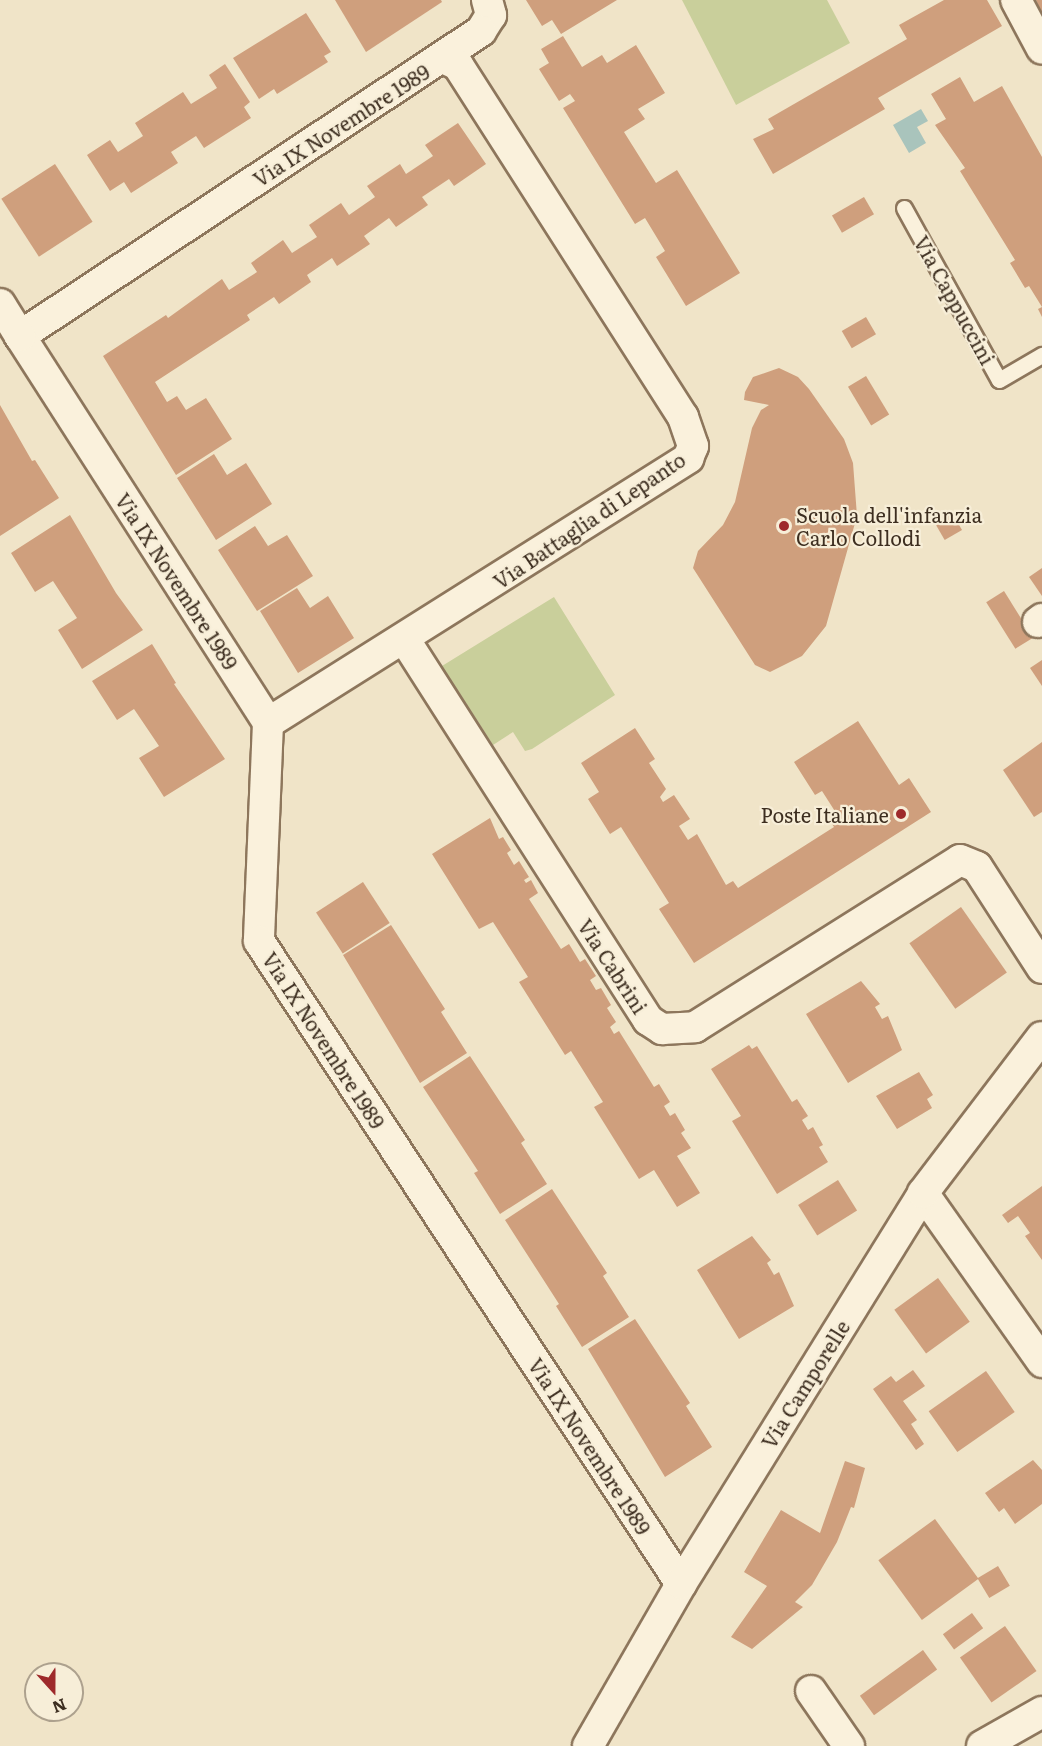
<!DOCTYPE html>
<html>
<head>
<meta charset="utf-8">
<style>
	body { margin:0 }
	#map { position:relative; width:1042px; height:1746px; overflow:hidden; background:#f0e4c8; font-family:Literata,serif }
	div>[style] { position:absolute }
	.green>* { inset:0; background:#c9cf9b }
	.water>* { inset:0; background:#a9c4bc }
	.building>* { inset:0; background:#cf9f7d; transform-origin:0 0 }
	.roads { filter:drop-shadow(2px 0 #8d765c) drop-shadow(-2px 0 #8d765c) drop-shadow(0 2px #8d765c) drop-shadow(0 -2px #8d765c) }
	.service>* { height:15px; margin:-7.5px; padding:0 7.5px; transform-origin:7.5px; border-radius:7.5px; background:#faf1dc }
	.minor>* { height:30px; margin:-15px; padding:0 15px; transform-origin:15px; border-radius:15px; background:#faf1dc }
	.dots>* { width:16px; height:16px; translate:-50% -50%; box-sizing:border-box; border:3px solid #f7eed8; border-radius:50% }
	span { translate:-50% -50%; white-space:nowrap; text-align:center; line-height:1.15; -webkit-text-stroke:4.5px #f7eed8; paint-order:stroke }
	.street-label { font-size:20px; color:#3d2e20 }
	.poi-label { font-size:20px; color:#3d2e20 }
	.left { translate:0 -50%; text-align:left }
	.right { translate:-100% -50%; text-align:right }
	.north { position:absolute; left:24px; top:1662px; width:60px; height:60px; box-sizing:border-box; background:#f7eed8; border:2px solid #ada18e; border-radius:50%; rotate:159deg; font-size:16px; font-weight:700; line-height:24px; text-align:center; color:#3d2e20 }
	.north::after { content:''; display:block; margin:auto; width:21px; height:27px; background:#9e2a2b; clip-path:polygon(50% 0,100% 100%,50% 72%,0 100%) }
</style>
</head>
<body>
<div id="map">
	<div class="green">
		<i style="clip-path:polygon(682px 0,827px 0,850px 43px,736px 105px)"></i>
		<i style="clip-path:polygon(554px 597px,615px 695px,532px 749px,525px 751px,513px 732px,493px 745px,442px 666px)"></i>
	</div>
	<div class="water">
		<i style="clip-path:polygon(921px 109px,928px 121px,917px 127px,926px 143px,909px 153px,893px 125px)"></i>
	</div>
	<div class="building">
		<i style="clip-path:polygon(335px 0,441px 0,442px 2px,366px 52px)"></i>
		<i style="clip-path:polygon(526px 0,617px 0,561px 34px,552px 20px,542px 26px)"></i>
		<i style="clip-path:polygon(944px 0,987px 0,1002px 26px,878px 98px,885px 109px,773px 174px,753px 139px,774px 129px,768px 119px,907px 39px,899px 25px)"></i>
		<i style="clip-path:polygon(1036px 0,1042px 0,1042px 14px)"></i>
		<i style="clip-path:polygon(306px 13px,331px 52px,324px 56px,328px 62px,277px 94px,274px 89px,259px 99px,233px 58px)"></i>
		<i style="clip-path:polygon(563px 36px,582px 67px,602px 55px,607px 63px,636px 45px,665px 93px,638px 109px,645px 119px,624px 132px,656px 183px,677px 170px,740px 273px,686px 306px,656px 257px,665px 251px,645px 218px,635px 224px,563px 108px,575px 101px,570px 94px,559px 101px,539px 69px,549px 63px,541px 49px)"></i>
		<i style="clip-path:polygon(225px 64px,250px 102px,244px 107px,251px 118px,204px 148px,196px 136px,171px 152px,178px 163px,131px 193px,124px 182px,110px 191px,87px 155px,110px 140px,118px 152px,143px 136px,135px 123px,183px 92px,191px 104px,217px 88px,209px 75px)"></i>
		<i style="clip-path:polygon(960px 77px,974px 102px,1002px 86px,1042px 157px,1042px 317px,1038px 309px,1042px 307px,1029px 286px,1025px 288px,1010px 263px,1015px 260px,960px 171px,965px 168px,935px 125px,946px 119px,931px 94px)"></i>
		<i style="clip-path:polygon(458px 123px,486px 164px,454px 186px,449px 179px,422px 197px,428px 205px,396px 227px,389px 218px,364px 236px,370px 244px,337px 266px,332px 258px,307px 275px,311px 282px,279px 304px,274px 297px,247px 315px,250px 320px,155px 382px,167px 402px,177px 396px,186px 410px,206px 398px,232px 439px,176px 475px,103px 356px,166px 315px,168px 318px,222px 279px,229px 290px,257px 272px,251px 263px,283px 240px,292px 253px,317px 237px,309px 225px,341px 203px,349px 215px,375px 197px,367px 186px,400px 164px,406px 174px,433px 156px,425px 145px)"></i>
		<i style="left:55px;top:164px;width:69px;height:64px;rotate:57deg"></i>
		<i style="left:864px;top:197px;width:20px;height:37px;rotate:60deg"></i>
		<i style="left:866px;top:317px;width:20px;height:28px;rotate:60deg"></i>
		<i style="clip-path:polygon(779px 368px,798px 377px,809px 389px,844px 439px,853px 463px,857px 516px,826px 626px,802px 656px,770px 672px,755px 665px,693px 568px,698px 551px,723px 525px,735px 502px,752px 428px,761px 410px,769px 405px,744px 400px,745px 392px,753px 377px)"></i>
		<i style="left:866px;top:376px;width:45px;height:21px;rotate:59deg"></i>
		<i style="clip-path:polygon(0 405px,32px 461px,35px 460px,59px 498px,0 536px)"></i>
		<i style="clip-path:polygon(214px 454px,227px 475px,246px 463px,272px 504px,216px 540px,177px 478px)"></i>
		<i style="left:951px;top:511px;width:22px;height:20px;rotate:60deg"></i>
		<i style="clip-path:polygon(70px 515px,116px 593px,143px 630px,82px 669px,58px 630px,77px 618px,53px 581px,35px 592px,11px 553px)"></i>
		<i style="clip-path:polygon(255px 526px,268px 546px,287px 535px,313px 576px,257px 611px,218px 550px)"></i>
		<i style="clip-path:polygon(1042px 568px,1042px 596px,1029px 577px)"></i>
		<i style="clip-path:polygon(297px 588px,310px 608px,328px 596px,354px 638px,298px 673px,260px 611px)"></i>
		<i style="left:1004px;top:591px;width:55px;height:21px;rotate:58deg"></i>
		<i style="clip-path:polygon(152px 644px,176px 683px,174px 684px,225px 759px,164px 797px,139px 758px,159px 746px,134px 709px,117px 720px,92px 681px)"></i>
		<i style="clip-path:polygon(1042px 660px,1042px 686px,1030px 668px)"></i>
		<i style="clip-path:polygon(858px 721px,899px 785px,909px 778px,931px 812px,694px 963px,659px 909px,669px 903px,621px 827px,610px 834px,588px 799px,599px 792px,581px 763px,635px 728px,655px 759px,649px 763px,666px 789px,660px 797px,663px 802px,674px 795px,690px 819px,679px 826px,688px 840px,697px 834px,726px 885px,733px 881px,738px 888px,834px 827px,830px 821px,838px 816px,822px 791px,815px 795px,794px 762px)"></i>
		<i style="clip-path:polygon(1042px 742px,1042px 812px,1034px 817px,1003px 770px)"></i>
		<i style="clip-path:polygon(490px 818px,499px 839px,503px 837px,511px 850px,507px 853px,514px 865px,519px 861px,529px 877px,524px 880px,526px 883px,531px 880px,538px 893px,529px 899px,561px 949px,569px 944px,580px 962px,585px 959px,596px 976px,590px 980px,596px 990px,601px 988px,611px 1005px,607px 1008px,616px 1022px,610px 1027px,614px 1034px,619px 1031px,654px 1087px,659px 1084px,670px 1102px,664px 1106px,670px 1116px,675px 1113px,685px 1130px,681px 1133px,691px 1148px,677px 1156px,700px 1193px,677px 1207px,654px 1170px,639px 1179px,594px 1107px,603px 1102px,571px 1051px,565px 1055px,519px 982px,528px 977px,493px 922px,479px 929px,432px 854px)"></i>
		<i style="left:363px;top:882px;width:49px;height:56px;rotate:57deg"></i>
		<i style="left:961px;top:907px;width:80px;height:63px;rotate:55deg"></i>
		<i style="clip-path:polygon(391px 925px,445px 1009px,441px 1012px,467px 1053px,420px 1083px,343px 955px)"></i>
		<i style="clip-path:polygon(861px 981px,880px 1004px,875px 1007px,882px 1019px,888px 1016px,902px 1050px,848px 1083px,806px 1014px)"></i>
		<i style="clip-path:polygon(749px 1045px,752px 1049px,757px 1046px,792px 1102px,797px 1099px,808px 1116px,802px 1120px,808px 1130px,813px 1127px,823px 1145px,819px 1147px,828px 1162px,777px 1194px,732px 1121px,741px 1116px,711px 1069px)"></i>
		<i style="clip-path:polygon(470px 1056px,525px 1140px,521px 1143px,547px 1184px,500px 1214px,474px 1173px,478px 1171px,423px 1087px)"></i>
		<i style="clip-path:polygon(919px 1072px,933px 1095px,927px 1099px,932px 1108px,897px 1129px,876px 1096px)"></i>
		<i style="left:838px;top:1180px;width:36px;height:47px;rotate:58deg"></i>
		<i style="clip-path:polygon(1042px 1186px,1042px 1260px,1025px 1236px,1030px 1233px,1018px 1216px,1008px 1223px,1002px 1215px)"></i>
		<i style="clip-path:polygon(552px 1189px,607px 1273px,603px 1276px,629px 1317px,582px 1347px,556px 1306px,559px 1304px,505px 1220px)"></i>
		<i style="clip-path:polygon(752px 1236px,771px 1260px,767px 1263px,774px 1275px,779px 1272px,794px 1306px,739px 1339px,697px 1270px)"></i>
		<i style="left:938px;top:1278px;width:54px;height:54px;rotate:54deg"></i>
		<i style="clip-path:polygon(635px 1319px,690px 1403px,686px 1406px,712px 1447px,665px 1477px,588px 1349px)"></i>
		<i style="clip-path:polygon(913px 1370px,925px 1386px,903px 1401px,917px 1420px,911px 1424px,924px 1444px,916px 1450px,873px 1389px,891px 1376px,896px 1382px)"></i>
		<i style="left:986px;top:1371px;width:50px;height:70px;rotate:55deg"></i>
		<i style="clip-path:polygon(1033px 1460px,1042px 1470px,1042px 1504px,1015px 1524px,1004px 1508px,999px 1512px,985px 1493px)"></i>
		<i style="clip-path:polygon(845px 1461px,865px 1468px,854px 1508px,851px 1507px,837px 1542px,812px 1585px,795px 1602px,803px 1607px,752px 1649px,731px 1637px,767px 1586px,744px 1572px,781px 1510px,820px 1533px)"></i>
		<i style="left:935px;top:1519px;width:74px;height:70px;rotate:54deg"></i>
		<i style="left:998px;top:1566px;width:23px;height:24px;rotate:59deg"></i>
		<i style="left:972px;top:1613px;width:19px;height:36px;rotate:54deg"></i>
		<i style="left:1005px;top:1626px;width:55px;height:55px;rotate:55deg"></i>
		<i style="left:923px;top:1650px;width:24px;height:78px;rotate:54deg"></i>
	</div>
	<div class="roads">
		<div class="service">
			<i style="left:904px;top:208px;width:196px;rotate:61.1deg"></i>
			<i style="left:999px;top:380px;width:50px;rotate:-30.2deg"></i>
		</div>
		<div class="minor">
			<i style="left:487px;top:0;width:16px;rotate:75deg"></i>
			<i style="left:491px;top:15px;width:19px;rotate:122deg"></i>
			<i style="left:481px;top:31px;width:553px;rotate:146.51deg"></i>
			<i style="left:20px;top:336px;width:460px;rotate:57.3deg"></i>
			<i style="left:268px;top:723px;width:218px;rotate:92.4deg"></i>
			<i style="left:259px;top:941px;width:769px;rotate:56.72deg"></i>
			<i style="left:1016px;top:0;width:55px;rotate:62deg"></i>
			<i style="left:0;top:304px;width:38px;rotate:58deg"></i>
			<i style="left:1038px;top:622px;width:5px;rotate:-37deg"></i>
			<i style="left:405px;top:640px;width:451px;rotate:57.4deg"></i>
			<i style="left:648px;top:1020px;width:17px;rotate:33deg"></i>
			<i style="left:662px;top:1029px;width:33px;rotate:-3deg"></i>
			<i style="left:695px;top:1027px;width:313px;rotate:-32.2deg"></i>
			<i style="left:960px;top:860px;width:18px;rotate:22deg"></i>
			<i style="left:977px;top:867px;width:120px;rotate:57.2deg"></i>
			<i style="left:268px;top:723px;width:497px;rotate:-32.2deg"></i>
			<i style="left:688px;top:458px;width:13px;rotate:-67deg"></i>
			<i style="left:693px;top:446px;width:31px;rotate:-109deg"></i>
			<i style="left:683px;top:417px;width:418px;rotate:-122.6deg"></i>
			<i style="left:458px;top:65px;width:17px;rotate:-155deg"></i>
			<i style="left:923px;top:1193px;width:207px;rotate:54.8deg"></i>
			<i style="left:811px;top:1691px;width:67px;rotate:55.4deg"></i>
			<i style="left:588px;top:1746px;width:187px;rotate:-60.1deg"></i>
			<i style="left:681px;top:1584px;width:460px;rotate:-58.2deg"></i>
			<i style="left:923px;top:1193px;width:196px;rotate:-52.7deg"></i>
			<i style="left:982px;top:1746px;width:69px;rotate:-29.5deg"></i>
		</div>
	</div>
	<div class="dots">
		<i style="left:784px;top:526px;background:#9e2a2b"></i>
		<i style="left:901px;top:814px;background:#9e2a2b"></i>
	</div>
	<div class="street-label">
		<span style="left:341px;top:125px;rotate:-33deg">Via IX Novembre 1989</span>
		<span style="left:955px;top:300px;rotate:61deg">Via Cappuccini</span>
		<span style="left:589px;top:520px;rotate:-34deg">Via Battaglia di Lepanto</span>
		<span style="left:177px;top:581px;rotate:57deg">Via IX Novembre 1989</span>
		<span style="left:613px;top:966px;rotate:57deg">Via Cabrini</span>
		<span style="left:324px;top:1040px;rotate:57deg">Via IX Novembre 1989</span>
		<span style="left:805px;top:1384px;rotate:-58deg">Via Camporelle</span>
		<span style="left:590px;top:1446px;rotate:57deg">Via IX Novembre 1989</span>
	</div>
	<div class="poi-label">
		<span class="left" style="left:796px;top:526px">Scuola dell'infanzia<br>Carlo Collodi</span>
		<span class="right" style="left:889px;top:814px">Poste Italiane</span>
	</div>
	<div class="north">N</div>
</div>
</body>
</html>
